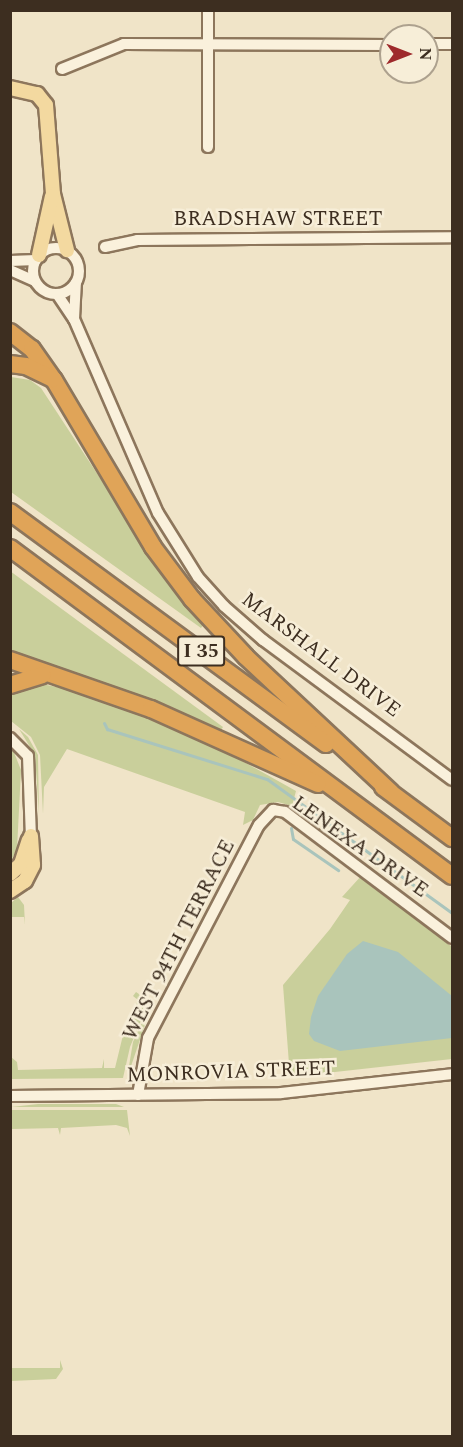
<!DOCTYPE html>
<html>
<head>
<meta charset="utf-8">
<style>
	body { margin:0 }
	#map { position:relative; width:463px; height:1447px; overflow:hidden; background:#f0e4c8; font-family:Spectral,serif }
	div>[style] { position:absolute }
	.green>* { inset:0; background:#c9cf9b }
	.water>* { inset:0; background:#a9c4bc }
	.stream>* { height:3px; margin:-1.5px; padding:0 1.5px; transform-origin:1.5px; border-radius:1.5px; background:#a9c4bc }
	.roads { filter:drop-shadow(2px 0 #8d765c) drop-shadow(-2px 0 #8d765c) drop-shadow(0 2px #8d765c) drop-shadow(0 -2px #8d765c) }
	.minor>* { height:10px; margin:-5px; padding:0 5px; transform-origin:5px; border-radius:5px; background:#faf1dc }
	.minor>.ring { margin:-5px; padding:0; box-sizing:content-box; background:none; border:10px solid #faf1dc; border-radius:50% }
	.major>* { height:14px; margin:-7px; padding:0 7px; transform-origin:7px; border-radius:7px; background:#f3d9a0 }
	.highway>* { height:16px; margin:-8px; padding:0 8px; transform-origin:8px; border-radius:8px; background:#e0a458 }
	span { translate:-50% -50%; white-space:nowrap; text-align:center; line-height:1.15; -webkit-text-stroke:5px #f7eed8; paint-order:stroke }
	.shield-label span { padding:2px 4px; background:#f7eed8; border:2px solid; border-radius:4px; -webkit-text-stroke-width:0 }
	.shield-label { font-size:20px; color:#3d2e20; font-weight:700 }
	.street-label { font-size:21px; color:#3d2e20 }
	.frame { position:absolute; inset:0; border:12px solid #3d2e20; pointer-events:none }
	.north { position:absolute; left:379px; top:24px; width:60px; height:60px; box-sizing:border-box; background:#f7eed8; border:2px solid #ada18e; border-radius:50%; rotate:90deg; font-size:16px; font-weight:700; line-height:24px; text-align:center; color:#3d2e20 }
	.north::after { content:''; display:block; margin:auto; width:21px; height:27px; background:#9e2a2b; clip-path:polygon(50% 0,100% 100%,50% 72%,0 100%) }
</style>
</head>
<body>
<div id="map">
	<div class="green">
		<i style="clip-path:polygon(11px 377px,30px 380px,41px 388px,155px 562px,204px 624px,201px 628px,11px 492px)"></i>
		<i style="clip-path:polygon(10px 571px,223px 727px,220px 732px,11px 653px)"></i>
		<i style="clip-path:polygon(37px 683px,76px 691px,141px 714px,219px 748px,296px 791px,292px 806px,278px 802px,260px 805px,253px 820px,243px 825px,245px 812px,67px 749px,44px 787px,43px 814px,40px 755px,31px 737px,11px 721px,11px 695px)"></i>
		<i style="clip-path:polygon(19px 729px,28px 737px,38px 755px,39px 814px,35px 755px)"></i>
		<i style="clip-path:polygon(11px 745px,21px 770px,17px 849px,11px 861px)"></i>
		<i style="clip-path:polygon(362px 875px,452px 947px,452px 1059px,290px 1077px,283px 985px,330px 929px,350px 900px,342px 897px)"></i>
		<i style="clip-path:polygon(18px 897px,24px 905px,25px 925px,24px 917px,11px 917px,11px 903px)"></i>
		<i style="clip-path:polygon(136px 992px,149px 1001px,130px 1047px,123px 1078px,11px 1079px,11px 1057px,17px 1062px,18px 1070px,102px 1068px,104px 1059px,104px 1068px,115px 1068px,124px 1031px,138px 1000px,133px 996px)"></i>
		<i style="clip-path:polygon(143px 1020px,146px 1022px,127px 1078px,133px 1042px)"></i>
		<i style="clip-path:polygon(38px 1104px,116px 1104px,124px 1107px,11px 1107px)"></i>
		<i style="clip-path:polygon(11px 1110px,127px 1110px,130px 1136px,127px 1128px,116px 1125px,61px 1128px,60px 1135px,58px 1128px,12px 1129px,11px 1139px)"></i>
		<i style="clip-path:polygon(60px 1360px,63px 1369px,56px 1379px,11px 1381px,11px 1368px,60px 1368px)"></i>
	</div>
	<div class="water">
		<i style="clip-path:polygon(363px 941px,398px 952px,452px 996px,452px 1038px,340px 1051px,314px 1041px,309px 1034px,311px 1017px,318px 996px,347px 954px)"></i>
	</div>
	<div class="stream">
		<i style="left:104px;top:723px;width:7px;rotate:63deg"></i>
		<i style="left:107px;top:729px;width:168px;rotate:17.4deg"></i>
		<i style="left:267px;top:779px;width:228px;rotate:35.9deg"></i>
		<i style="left:291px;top:828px;width:11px;rotate:80deg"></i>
		<i style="left:293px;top:839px;width:55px;rotate:34.6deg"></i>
	</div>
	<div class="roads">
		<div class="minor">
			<i style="left:427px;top:44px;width:25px"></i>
			<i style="left:62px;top:69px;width:67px;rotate:-22deg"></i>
			<i style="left:124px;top:44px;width:267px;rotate:0.2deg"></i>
			<i style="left:208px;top:147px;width:137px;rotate:-90deg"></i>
			<i style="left:105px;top:247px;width:33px;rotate:-12deg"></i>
			<i style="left:137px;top:240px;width:315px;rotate:-0.5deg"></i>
			<i class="ring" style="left:33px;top:248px;width:36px;height:36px"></i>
			<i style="left:10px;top:261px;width:26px;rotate:-2deg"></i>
			<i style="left:10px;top:270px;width:27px;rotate:24deg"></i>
			<i style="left:57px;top:294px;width:30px;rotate:56deg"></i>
			<i style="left:74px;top:319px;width:211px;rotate:66.6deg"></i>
			<i style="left:158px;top:513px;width:75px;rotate:58deg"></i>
			<i style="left:198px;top:577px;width:39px;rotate:48deg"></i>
			<i style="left:224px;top:606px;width:52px;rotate:41.1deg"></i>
			<i style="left:263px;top:640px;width:235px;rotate:36.5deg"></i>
			<i style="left:74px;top:319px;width:36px;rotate:-87deg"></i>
			<i style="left:10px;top:738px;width:25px;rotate:45deg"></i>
			<i style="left:28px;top:756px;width:80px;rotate:87.9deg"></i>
			<i style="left:138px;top:1095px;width:58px;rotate:-80deg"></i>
			<i style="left:148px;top:1038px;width:240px;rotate:-62.5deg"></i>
			<i style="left:259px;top:825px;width:21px;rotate:-47deg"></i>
			<i style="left:273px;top:810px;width:12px;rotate:9deg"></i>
			<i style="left:285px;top:812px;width:209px;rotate:37deg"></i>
			<i style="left:10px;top:1096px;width:271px;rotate:-0.6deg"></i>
			<i style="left:281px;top:1093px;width:172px;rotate:-6.3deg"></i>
		</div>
		<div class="major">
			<i style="left:10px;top:88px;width:28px;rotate:13deg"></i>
			<i style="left:37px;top:94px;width:14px;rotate:51deg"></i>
			<i style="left:46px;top:105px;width:89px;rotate:85.5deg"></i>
			<i style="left:53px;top:194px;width:58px;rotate:76deg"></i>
			<i style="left:39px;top:255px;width:60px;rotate:-77.6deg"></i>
			<i style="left:10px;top:874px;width:15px;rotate:-42deg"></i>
			<i style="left:21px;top:864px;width:25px;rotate:-72deg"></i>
			<i style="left:10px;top:891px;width:18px;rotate:-34deg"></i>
			<i style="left:25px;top:881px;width:18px;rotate:-63deg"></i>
			<i style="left:33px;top:865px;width:29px;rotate:-94deg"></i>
		</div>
		<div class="highway">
			<i style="left:10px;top:332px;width:28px;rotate:38deg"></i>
			<i style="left:32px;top:349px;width:38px;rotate:55deg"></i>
			<i style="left:54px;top:380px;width:194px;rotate:59.3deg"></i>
			<i style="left:153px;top:547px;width:65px;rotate:53.1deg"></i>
			<i style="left:192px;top:599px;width:79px;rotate:47deg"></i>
			<i style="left:246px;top:657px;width:198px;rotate:43deg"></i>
			<i style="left:10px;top:364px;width:16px;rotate:7deg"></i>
			<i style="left:26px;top:366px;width:30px;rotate:26deg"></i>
			<i style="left:10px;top:512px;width:392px;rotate:36.3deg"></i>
			<i style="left:10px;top:548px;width:550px;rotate:36.58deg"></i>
			<i style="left:10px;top:660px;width:149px;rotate:19.2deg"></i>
			<i style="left:151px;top:709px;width:183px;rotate:24.2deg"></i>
			<i style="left:10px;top:685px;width:34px;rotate:-17deg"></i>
			<i style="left:383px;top:787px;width:86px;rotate:36.5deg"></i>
		</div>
	</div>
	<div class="shield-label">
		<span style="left:201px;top:651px">I 35</span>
	</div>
	<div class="street-label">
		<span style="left:278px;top:219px">BRADSHAW STREET</span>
		<span style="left:321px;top:655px;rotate:37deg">MARSHALL DRIVE</span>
		<span style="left:360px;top:847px;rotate:35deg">LENEXA DRIVE</span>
		<span style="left:179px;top:940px;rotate:-63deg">WEST 94TH TERRACE</span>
		<span style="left:231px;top:1072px;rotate:-2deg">MONROVIA STREET</span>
	</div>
	<div class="frame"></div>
	<div class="north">N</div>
</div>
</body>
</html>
